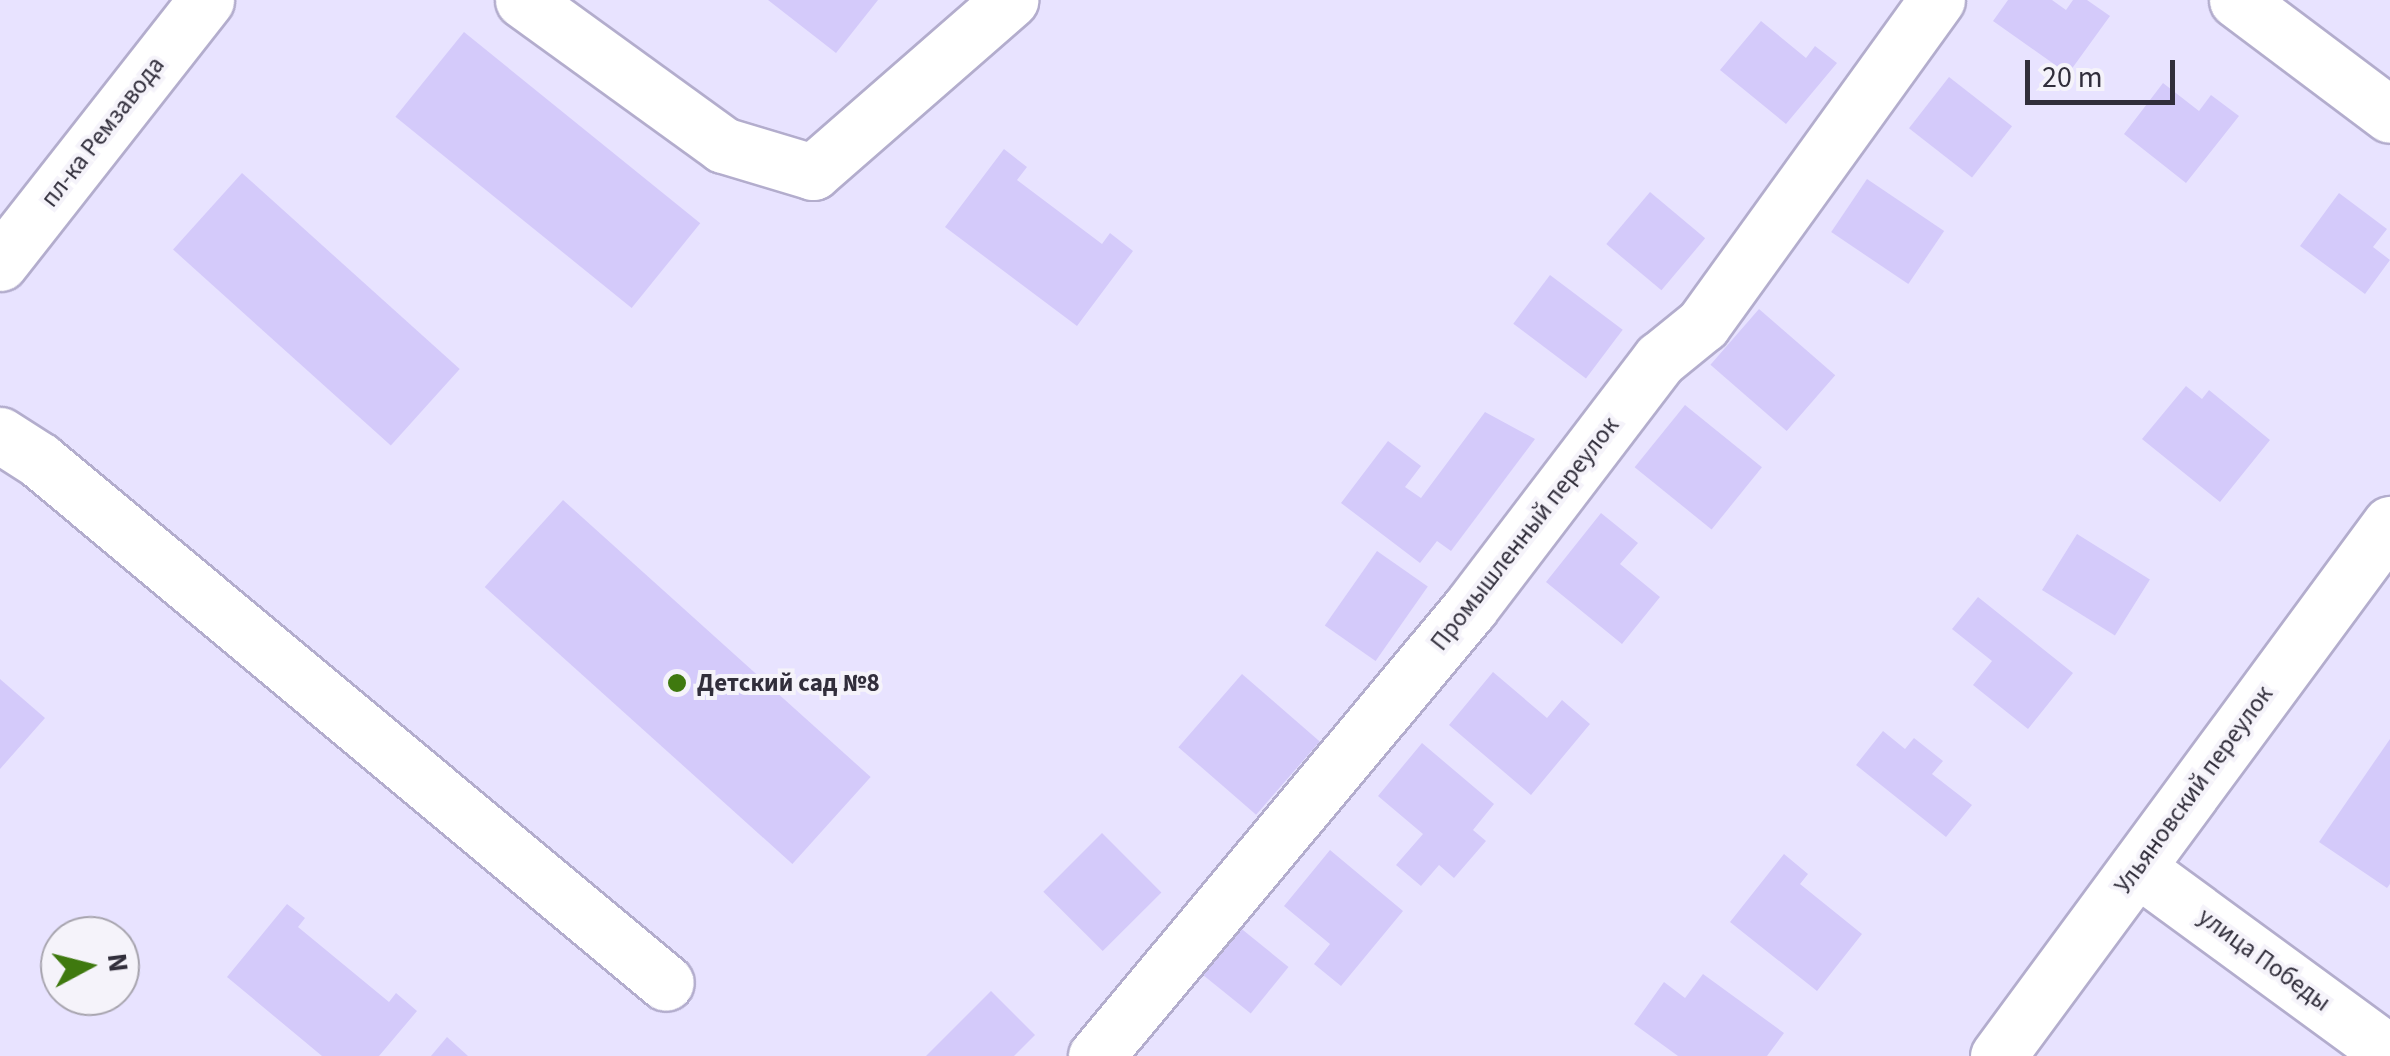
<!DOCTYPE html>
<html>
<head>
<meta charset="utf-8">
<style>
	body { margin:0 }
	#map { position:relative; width:2390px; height:1056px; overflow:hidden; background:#e8e3ff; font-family:"Source Sans 3",sans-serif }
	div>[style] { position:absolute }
	.building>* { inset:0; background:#d4cafa; transform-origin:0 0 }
	.roads { filter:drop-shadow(2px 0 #b3adcd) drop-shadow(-2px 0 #b3adcd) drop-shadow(0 2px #b3adcd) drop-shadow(0 -2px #b3adcd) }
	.minor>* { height:55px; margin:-27.5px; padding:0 27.5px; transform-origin:27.5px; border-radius:27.5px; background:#fff }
	.major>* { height:55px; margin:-27.5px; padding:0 27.5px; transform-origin:27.5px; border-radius:27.5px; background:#fff }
	.dots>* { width:28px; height:28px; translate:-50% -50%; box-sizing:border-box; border:5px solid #f5f3fa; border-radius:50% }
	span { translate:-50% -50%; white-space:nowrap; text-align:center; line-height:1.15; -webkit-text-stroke:8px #f5f3fa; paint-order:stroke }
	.street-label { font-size:25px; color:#312e3b }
	.poi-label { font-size:25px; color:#312e3b; font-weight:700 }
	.left { translate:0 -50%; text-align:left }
	.north { position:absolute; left:40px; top:916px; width:100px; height:100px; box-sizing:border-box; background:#f5f3fa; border:2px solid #a7a4ae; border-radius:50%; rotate:83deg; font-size:28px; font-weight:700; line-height:40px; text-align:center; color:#312e3b }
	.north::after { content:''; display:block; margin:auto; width:35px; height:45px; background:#3f790f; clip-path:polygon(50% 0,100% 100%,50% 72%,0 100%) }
	.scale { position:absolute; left:2025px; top:60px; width:150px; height:45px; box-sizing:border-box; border:5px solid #312e3b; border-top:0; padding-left:12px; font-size:30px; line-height:35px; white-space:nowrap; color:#312e3b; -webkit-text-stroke:8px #f5f3fa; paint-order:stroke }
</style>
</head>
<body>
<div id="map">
	<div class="building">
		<i style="clip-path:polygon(768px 0,878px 0,836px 53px)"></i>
		<i style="clip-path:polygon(2008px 0,2052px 0,2066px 10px,2073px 0,2087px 0,2110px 16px,2068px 74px,1993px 21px)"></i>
		<i style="clip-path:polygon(1761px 21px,1806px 58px,1815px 46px,1837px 63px,1786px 124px,1720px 70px)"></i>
		<i style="left:464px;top:32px;width:304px;height:109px;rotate:39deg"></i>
		<i style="left:1949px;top:77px;width:80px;height:65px;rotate:38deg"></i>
		<i style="clip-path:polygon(2163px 83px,2199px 111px,2211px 95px,2239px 116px,2186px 183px,2124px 134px)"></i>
		<i style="clip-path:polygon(1004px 149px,1027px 167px,1017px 180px,1102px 244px,1110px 233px,1133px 251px,1077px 326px,945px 227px)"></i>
		<i style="left:242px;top:173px;width:293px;height:103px;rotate:42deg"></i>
		<i style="left:1867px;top:179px;width:93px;height:64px;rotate:34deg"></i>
		<i style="left:1650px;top:192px;width:72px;height:68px;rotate:40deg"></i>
		<i style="clip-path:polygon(2339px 193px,2387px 229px,2373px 247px,2390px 260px,2365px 294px,2300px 246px)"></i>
		<i style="left:1550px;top:275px;width:91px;height:61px;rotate:37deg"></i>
		<i style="left:1759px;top:309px;width:101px;height:74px;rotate:41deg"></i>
		<i style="clip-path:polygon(2186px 386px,2202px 399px,2209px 390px,2270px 440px,2220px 502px,2142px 439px)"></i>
		<i style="left:1685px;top:405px;width:99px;height:80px;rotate:39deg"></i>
		<i style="clip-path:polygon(1485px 412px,1535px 439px,1451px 551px,1437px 541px,1420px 563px,1341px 503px,1388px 441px,1421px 466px,1405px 487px,1421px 498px)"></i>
		<i style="left:563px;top:500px;width:414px;height:117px;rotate:42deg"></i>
		<i style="clip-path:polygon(1601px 513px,1638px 543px,1620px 564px,1660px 597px,1622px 644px,1546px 582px)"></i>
		<i style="left:2077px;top:534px;width:86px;height:66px;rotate:32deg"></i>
		<i style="left:1377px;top:551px;width:62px;height:91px;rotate:35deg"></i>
		<i style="clip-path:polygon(1978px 597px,2073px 673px,2028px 729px,1973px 685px,1992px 661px,1952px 629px)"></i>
		<i style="clip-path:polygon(1493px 672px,1547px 718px,1562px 700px,1590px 724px,1531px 795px,1449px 725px)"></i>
		<i style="left:1242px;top:674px;width:103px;height:97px;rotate:41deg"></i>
		<i style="clip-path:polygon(0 679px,45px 718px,0 769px)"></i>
		<i style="clip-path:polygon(1883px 731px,1905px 749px,1914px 738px,1943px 761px,1932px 774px,1972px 805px,1946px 837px,1856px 765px)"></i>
		<i style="clip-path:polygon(2390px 739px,2390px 884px,2387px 888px,2319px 842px)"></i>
		<i style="clip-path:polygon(1422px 743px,1494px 804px,1473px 830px,1486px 841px,1454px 878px,1439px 865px,1421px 886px,1396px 865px,1423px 834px,1378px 796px)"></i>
		<i style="left:1102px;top:833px;width:84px;height:83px;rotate:45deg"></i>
		<i style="clip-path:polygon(1330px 850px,1403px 911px,1341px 986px,1314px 964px,1330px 944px,1284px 906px)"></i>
		<i style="clip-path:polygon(1784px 854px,1808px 874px,1800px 884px,1862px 934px,1817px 991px,1730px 922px)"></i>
		<i style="clip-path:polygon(287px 904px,305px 918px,298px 927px,389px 1002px,396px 993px,417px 1011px,379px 1056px,322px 1056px,227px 977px)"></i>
		<i style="left:1238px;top:926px;width:65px;height:60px;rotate:39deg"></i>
		<i style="clip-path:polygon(1703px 974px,1784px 1033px,1767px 1056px,1678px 1056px,1634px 1024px,1664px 982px,1685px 998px)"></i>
		<i style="clip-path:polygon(991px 991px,1035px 1035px,1014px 1056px,926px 1056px)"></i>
		<i style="clip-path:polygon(447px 1037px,468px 1056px,431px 1056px)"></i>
	</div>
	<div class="roads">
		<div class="minor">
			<i style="left:523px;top:0;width:247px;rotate:35.9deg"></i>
			<i style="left:723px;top:145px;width:94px;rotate:16.7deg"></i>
			<i style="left:813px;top:172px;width:262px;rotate:-41.1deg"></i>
			<i style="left:2237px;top:0;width:191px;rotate:36.9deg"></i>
			<i style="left:0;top:263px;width:334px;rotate:-51.9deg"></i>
			<i style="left:0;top:435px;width:46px;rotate:32.7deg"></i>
			<i style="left:39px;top:460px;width:816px;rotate:39.83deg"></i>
			<i style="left:2137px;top:868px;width:313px;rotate:36.2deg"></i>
			<i style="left:1096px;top:1056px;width:584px;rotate:-50.14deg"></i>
			<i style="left:1470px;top:608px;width:313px;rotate:-52.7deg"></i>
			<i style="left:1660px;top:359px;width:55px;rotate:-39.1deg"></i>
			<i style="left:1703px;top:324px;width:400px;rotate:-54.2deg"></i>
		</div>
		<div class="major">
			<i style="left:1998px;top:1056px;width:661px;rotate:-53.62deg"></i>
		</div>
	</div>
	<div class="dots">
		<i style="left:677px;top:683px;background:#3f790f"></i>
	</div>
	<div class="street-label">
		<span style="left:103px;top:132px;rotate:-52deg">пл-ка Ремзавода</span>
		<span style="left:1525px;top:534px;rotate:-52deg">Промышленный переулок</span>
		<span style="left:2194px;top:790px;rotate:-54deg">Ульяновский переулок</span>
		<span style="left:2264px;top:960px;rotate:36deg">улица Победы</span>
	</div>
	<div class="poi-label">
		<span class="left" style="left:697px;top:683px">Детский сад №8</span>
	</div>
	<div class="north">N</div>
	<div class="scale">20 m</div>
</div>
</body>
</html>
